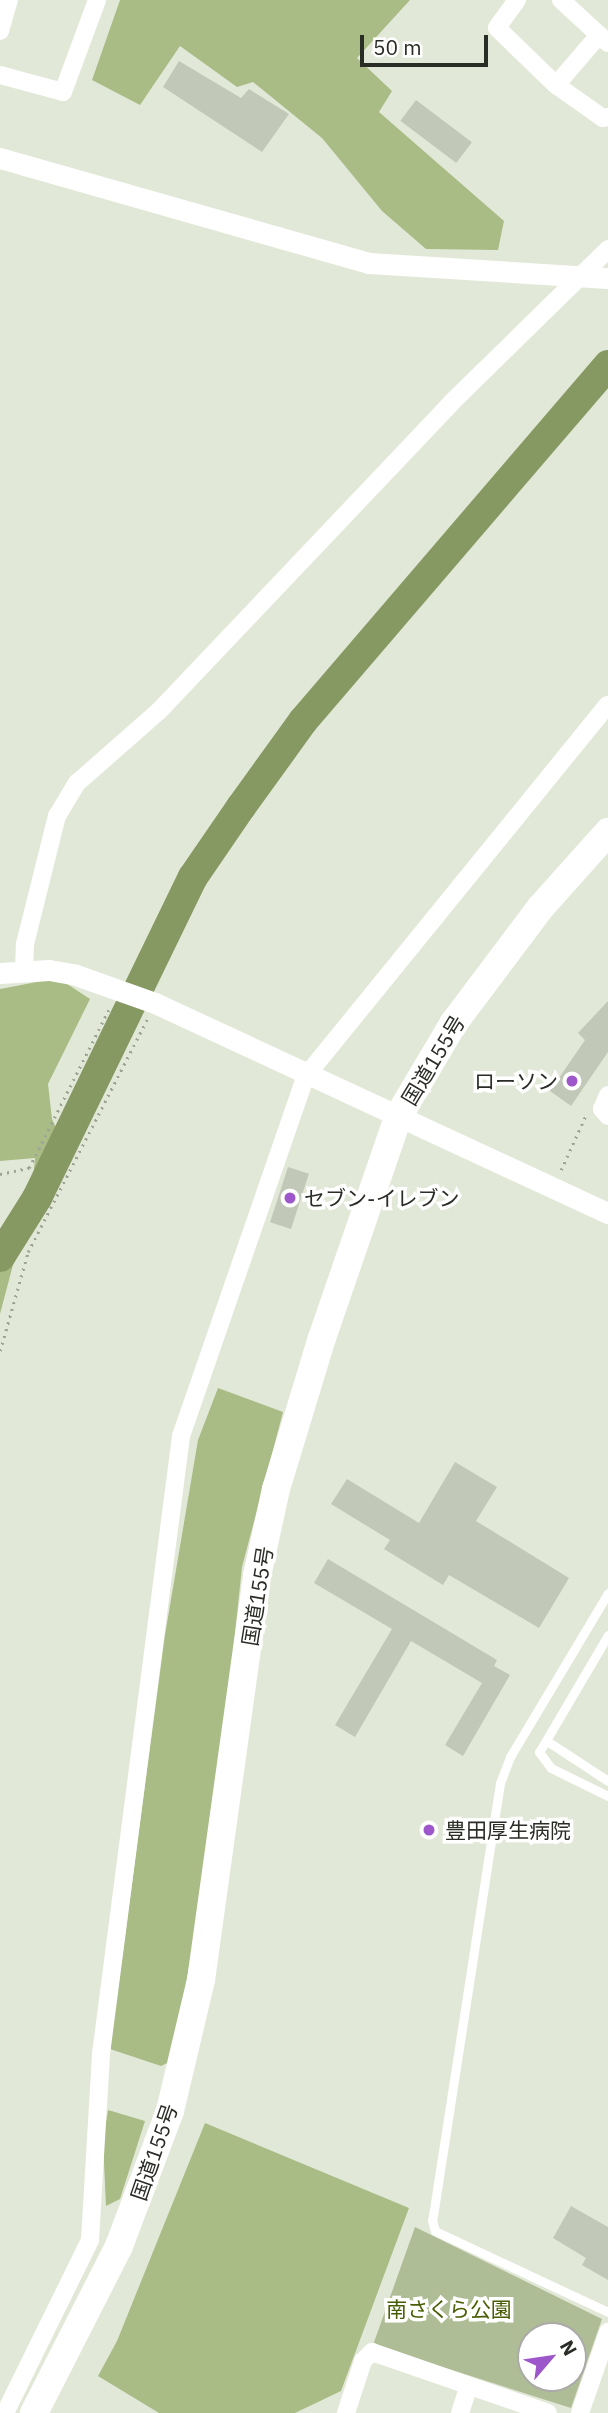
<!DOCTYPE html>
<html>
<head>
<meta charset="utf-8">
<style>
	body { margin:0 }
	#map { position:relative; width:608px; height:2413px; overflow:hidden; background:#e2e8d7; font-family:"IBM Plex Sans","Noto Sans JP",sans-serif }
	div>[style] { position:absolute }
	.green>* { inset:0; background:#afbd96 }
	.forest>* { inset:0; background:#a9bc85 }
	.river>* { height:30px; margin:-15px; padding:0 15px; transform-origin:15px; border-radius:15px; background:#879963 }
	.building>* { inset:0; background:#c2c8b7; transform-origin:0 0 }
	.path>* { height:2.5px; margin-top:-1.25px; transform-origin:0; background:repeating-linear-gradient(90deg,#9ea396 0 2px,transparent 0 7px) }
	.service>* { height:9px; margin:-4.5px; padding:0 4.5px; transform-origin:4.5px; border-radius:4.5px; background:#fff }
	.minor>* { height:18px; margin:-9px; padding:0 9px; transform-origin:9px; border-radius:9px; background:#fff }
	.tertiary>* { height:21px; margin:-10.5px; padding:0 10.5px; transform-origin:10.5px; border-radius:10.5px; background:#fff }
	.trunk>* { height:28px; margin:-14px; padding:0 14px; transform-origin:14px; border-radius:14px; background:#fff }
	.dots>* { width:19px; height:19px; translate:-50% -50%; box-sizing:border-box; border:4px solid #fff; border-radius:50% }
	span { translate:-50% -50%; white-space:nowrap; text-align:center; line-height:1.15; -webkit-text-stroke:7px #fff; paint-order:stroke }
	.street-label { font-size:21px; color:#2a2d26 }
	.poi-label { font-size:21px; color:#2a2d26 }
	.right { translate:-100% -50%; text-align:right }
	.left { translate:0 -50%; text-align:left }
	.park-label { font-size:21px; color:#495e04 }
	.north { position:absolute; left:517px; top:2322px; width:70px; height:70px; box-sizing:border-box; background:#fff; border:2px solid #aaaba8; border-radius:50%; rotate:61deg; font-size:19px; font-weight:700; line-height:28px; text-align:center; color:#2a2d26 }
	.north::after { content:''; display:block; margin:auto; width:24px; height:32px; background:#9d57cb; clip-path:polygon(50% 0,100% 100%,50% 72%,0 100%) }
	.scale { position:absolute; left:360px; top:35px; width:128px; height:32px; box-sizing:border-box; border:4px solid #2a2d26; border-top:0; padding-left:9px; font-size:21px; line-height:24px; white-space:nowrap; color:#2a2d26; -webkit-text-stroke:5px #fff; paint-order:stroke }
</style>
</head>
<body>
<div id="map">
	<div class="green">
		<i style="clip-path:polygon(evenodd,415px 2227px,602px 2319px,571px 2408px,373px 2345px,415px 2227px,531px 2336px,573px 2336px,573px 2378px,531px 2378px,531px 2336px)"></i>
	</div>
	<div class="forest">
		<i style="clip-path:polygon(120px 0,410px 0,357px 58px,392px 91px,379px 112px,504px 221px,498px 250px,426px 249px,382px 211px,322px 138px,253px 82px,237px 87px,180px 46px,140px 105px,92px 80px)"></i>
		<i style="clip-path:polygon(58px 978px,90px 999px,48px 1084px,52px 1119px,64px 1145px,63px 1173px,13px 1265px,0 1314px,0 1252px,11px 1248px,30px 1212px,35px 1158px,0 1161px,0 989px)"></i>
		<i style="clip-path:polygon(218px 1388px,283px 1412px,242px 1567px,217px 1804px,173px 2060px,161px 2066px,110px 2049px,165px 1635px,198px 1440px)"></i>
		<i style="clip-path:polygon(108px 2110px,145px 2121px,120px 2199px,106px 2206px,103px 2141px)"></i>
		<i style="clip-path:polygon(205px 2123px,409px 2208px,341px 2391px,295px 2413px,159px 2413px,98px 2376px,117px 2341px)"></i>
	</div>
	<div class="river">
		<i style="left:0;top:1257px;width:70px;rotate:-57.9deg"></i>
		<i style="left:37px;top:1198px;width:357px;rotate:-64.1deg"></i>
		<i style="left:193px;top:877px;width:85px;rotate:-55.6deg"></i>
		<i style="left:241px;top:807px;width:106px;rotate:-54.2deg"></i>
		<i style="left:303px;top:721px;width:469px;rotate:-49.4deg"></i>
	</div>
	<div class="building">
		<i style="clip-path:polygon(179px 61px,241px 98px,249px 89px,289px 114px,262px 152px,163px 87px)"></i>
		<i style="left:416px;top:100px;width:70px;height:26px;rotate:37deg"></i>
		<i style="clip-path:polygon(608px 1001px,608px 1052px,571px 1106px,550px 1091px,585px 1040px,578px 1033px)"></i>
		<i style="left:288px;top:1167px;width:22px;height:58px;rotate:18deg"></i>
		<i style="clip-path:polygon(455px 1462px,497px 1487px,476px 1521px,569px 1578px,539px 1628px,449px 1575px,443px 1585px,384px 1549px,390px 1540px,331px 1504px,347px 1479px,419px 1523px)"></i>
		<i style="clip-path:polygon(328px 1559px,497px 1660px,494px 1666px,510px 1675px,463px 1756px,445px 1745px,482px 1683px,411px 1641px,355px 1737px,335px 1725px,392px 1629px,314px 1583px)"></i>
		<i style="clip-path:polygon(571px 2206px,608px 2227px,608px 2280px,582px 2265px,586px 2258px,553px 2238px)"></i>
	</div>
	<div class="path">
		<i style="left:561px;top:1170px;width:60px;rotate:-65.6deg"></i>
		<i style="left:0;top:1174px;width:30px;rotate:-12deg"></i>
		<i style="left:29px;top:1168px;width:180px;rotate:-63.3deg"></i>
		<i style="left:0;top:1351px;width:103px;rotate:-74.2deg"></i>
		<i style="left:28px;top:1252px;width:263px;rotate:-62.9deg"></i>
	</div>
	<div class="service">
		<i style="left:608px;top:1593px;width:191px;rotate:120.9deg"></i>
		<i style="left:510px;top:1757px;width:28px;rotate:111deg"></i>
		<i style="left:500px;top:1783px;width:442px;rotate:98.8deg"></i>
		<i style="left:432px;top:2220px;width:11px;rotate:75deg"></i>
		<i style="left:435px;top:2231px;width:191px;rotate:25.1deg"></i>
		<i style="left:608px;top:1635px;width:136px;rotate:120.5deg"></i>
		<i style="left:539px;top:1752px;width:20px;rotate:53deg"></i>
		<i style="left:551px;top:1768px;width:64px;rotate:26.2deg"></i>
		<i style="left:547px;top:1741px;width:73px;rotate:33.3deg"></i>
	</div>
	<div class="minor">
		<i style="left:517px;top:0;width:34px;rotate:126deg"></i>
		<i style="left:497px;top:28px;width:82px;rotate:44deg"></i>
		<i style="left:561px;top:0;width:52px;rotate:42.6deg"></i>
		<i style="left:0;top:31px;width:32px;rotate:-74deg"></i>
		<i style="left:608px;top:43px;width:12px;rotate:-138deg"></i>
		<i style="left:599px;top:35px;width:66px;rotate:130.7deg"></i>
		<i style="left:556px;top:85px;width:57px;rotate:35.1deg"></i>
		<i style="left:603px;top:118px;width:5px;rotate:-11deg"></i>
		<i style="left:0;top:75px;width:65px;rotate:15.1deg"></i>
		<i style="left:63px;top:92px;width:98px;rotate:-69.7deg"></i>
		<i style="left:24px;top:970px;width:26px;rotate:-88deg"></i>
		<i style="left:25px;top:944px;width:132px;rotate:-76deg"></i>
		<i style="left:57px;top:816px;width:39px;rotate:-59deg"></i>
		<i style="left:77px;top:783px;width:109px;rotate:-41.3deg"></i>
		<i style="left:159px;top:711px;width:424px;rotate:-46.5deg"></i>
		<i style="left:451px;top:403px;width:220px;rotate:-44.4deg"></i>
		<i style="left:608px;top:1095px;width:15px;rotate:113deg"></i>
		<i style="left:602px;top:1109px;width:9px;rotate:49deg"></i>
		<i style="left:5px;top:2413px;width:193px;rotate:-63.8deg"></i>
		<i style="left:90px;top:2240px;width:186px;rotate:-86.6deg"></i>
		<i style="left:101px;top:2054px;width:623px;rotate:-82.62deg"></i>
		<i style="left:181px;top:1436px;width:381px;rotate:-70.9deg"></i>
		<i style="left:306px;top:1076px;width:478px;rotate:-50.9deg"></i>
		<i style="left:346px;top:2413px;width:55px;rotate:-71.9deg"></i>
		<i style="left:363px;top:2361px;width:13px;rotate:-45deg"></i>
		<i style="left:372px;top:2352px;width:186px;rotate:19.1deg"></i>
		<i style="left:460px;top:2413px;width:28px;rotate:-72deg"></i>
		<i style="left:580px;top:2413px;width:86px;rotate:-70.9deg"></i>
	</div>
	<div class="tertiary">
		<i style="left:0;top:158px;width:384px;rotate:15.9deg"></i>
		<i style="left:369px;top:263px;width:239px;rotate:3.6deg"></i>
		<i style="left:0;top:973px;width:49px;rotate:-3.5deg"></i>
		<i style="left:49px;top:970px;width:27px;rotate:10deg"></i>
		<i style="left:76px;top:975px;width:84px;rotate:19.5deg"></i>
		<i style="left:155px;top:1003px;width:499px;rotate:24.9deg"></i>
	</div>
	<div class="trunk">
		<i style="left:34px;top:2413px;width:187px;rotate:-63deg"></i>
		<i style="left:119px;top:2246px;width:144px;rotate:-69.3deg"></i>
		<i style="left:170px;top:2111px;width:135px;rotate:-76.7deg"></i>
		<i style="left:201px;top:1980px;width:408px;rotate:-82.1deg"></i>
		<i style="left:257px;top:1576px;width:89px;rotate:-77.7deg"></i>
		<i style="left:276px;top:1489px;width:158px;rotate:-73.1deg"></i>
		<i style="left:322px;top:1338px;width:234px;rotate:-71deg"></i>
		<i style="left:398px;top:1117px;width:108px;rotate:-59.4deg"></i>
		<i style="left:453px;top:1024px;width:146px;rotate:-53.1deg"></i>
		<i style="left:541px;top:907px;width:101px;rotate:-48.2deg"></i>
	</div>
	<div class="dots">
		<i style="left:572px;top:1081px;background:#9d57cb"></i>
		<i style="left:290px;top:1198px;background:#9d57cb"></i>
		<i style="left:429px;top:1830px;background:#9d57cb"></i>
	</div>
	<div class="street-label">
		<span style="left:433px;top:1060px;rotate:-59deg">国道155号</span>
		<span style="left:257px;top:1596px;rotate:-81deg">国道155号</span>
		<span style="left:154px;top:2152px;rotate:-71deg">国道155号</span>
	</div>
	<div class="poi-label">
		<span class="right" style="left:558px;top:1081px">ローソン</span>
		<span class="left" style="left:304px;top:1198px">セブン-イレブン</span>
		<span class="left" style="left:445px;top:1830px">豊田厚生病院</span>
	</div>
	<div class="park-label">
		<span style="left:449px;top:2309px">南さくら公園</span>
	</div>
	<div class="north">N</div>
	<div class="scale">50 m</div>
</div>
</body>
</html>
